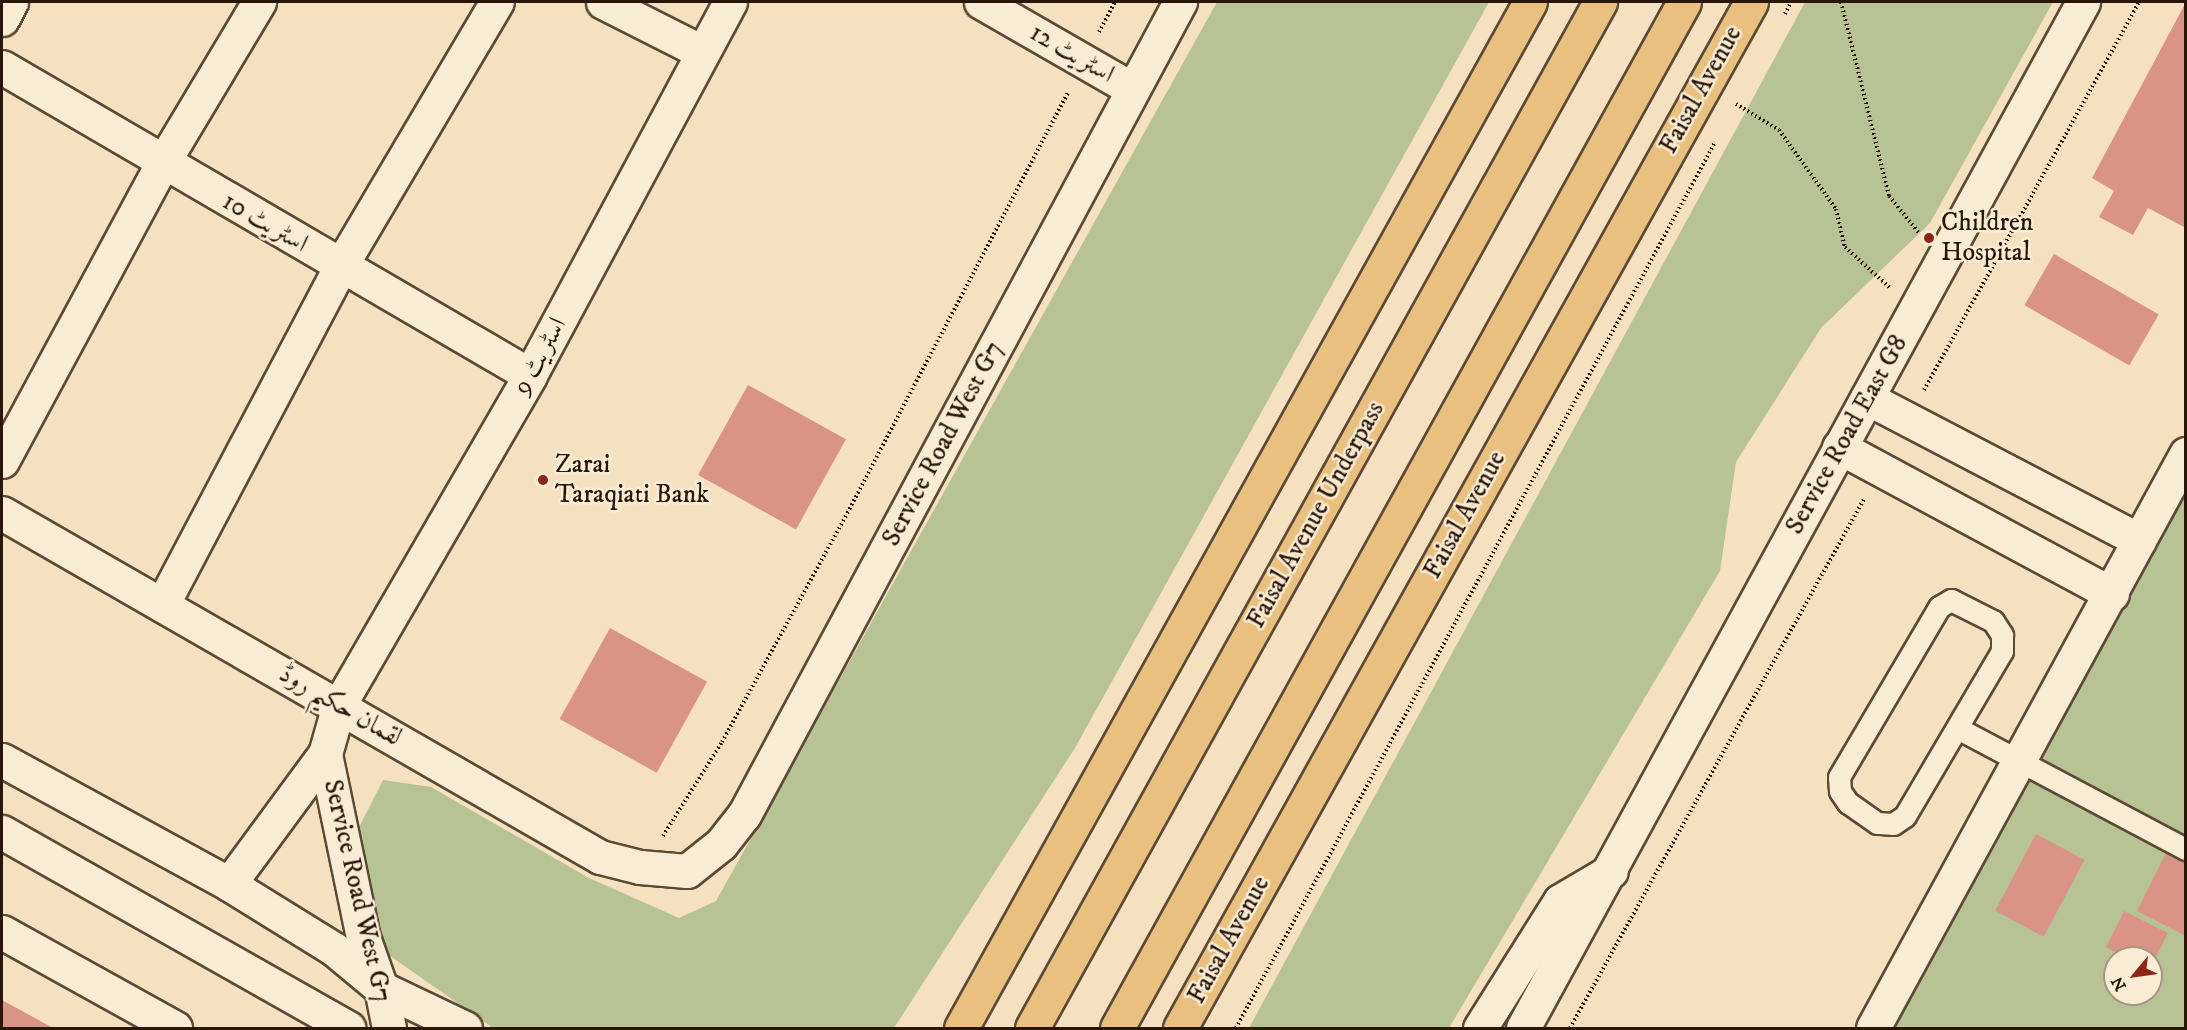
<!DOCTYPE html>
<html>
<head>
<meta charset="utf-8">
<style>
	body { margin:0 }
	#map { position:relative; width:2187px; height:1030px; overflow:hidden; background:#f5e1bf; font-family:"IM FELL DW Pica",Amiri,serif }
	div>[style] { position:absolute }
	.green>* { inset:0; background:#b8c395 }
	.building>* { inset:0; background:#d99486; transform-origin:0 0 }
	.path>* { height:4px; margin-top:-2px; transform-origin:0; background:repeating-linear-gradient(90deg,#291609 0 1.5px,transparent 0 4.5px) }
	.roads { filter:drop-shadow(2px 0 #5c4936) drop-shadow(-2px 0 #5c4936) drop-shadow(0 2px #5c4936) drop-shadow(0 -2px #5c4936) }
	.lane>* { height:21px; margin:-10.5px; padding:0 10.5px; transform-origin:10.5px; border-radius:10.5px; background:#f8ecd5 }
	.street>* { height:33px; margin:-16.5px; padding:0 16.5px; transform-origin:16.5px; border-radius:16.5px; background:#f8ecd5 }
	.secondary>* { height:33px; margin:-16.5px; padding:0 16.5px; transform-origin:16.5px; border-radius:16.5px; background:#f8ecd5 }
	.primary>* { height:33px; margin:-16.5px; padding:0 16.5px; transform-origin:16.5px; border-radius:16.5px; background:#eac080 }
	.dots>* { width:16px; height:16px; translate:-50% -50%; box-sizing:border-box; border:3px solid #f8ecd5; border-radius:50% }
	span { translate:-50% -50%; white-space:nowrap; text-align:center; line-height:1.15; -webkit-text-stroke:5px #f8ecd5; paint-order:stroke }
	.street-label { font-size:26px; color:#291609 }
	.poi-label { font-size:26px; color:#291609 }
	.left { translate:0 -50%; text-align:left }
	.frame { position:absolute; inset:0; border:3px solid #291609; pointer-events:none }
	.north { position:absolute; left:2103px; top:946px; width:60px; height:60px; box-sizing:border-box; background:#f8ecd5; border:2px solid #a59683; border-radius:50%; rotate:241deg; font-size:16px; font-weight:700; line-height:24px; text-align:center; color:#291609 }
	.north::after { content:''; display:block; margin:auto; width:21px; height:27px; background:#8f2418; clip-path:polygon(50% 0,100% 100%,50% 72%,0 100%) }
</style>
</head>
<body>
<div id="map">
	<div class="green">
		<i style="clip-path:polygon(1217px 2px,1489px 2px,1075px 748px,894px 1028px,493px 1028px,363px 937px,346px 853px,383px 780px,431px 787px,589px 878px,679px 918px,716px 901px)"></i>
		<i style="clip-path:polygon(1805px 2px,2053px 2px,1930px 223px,1821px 328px,1736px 462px,1720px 571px,1449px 1028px,1249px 1028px)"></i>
		<i style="clip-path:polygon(evenodd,2185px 484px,2185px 1028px,1895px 1028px,2185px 484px,2115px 958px,2151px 958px,2151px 994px,2115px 994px,2115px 958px)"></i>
	</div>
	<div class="building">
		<i style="clip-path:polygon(2186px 2px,2186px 228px,2148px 208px,2133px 235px,2099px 217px,2114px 191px,2092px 178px)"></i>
		<i style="left:2054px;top:254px;width:121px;height:59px;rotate:30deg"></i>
		<i style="left:748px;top:385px;width:112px;height:103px;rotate:29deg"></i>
		<i style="left:610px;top:628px;width:111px;height:104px;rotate:29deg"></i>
		<i style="left:2036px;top:834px;width:55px;height:87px;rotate:28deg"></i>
		<i style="clip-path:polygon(2167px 851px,2186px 861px,2186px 936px,2137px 911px)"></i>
		<i style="clip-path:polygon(2124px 911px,2168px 933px,2151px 967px,2151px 958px,2126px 958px,2106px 947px)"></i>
		<i style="clip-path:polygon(2px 1000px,53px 1028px,2px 1028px)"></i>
	</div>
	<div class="path">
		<i style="left:1841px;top:2px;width:200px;rotate:76.1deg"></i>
		<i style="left:1889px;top:196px;width:48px;rotate:51deg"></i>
		<i style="left:1785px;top:14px;width:13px;rotate:-63deg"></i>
		<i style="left:1099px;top:32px;width:34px;rotate:-62deg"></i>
		<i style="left:1736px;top:104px;width:50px;rotate:31.2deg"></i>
		<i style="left:1779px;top:130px;width:97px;rotate:54.2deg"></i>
		<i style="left:1836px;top:209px;width:39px;rotate:77deg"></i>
		<i style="left:1845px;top:247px;width:61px;rotate:42.3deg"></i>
		<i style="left:1924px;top:390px;width:444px;rotate:-61deg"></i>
		<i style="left:663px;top:836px;width:111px;rotate:-57.9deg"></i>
		<i style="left:722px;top:742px;width:247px;rotate:-61.3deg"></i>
		<i style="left:841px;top:525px;width:489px;rotate:-62.3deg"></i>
		<i style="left:1236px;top:1028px;width:1007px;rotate:-61.6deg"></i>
		<i style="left:1570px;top:1028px;width:605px;rotate:-60.94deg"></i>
	</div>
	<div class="roads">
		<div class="lane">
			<i style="left:1951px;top:600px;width:47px;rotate:26.6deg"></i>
			<i style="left:1993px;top:621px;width:17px;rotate:57deg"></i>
			<i style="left:2002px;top:635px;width:16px;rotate:90deg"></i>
			<i style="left:2002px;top:651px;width:191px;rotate:120.5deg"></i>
			<i style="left:1905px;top:816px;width:14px;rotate:146deg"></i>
			<i style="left:1893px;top:824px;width:16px;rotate:-176deg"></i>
			<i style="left:1877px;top:823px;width:35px;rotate:-145deg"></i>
			<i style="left:1848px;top:803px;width:14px;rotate:-124deg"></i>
			<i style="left:1840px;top:791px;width:14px;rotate:-94deg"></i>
			<i style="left:1839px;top:777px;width:197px;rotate:-59.5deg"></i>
			<i style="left:1939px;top:607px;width:14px;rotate:-30deg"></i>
			<i style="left:1959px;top:729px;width:257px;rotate:27.9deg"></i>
		</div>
		<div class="street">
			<i style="left:603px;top:2px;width:111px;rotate:26.8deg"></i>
			<i style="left:981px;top:2px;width:174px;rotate:29.9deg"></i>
			<i style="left:2px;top:19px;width:19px;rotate:-62deg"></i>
			<i style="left:2px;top:67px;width:611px;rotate:30.26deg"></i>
			<i style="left:1867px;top:398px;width:307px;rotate:27.6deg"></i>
			<i style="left:1839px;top:447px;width:310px;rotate:28.3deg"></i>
			<i style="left:2px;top:461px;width:337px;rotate:-61.7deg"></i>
			<i style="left:162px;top:164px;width:189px;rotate:-59.1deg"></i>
			<i style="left:162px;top:605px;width:382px;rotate:-62.2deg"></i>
			<i style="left:340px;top:267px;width:308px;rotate:-59.4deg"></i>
			<i style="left:325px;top:754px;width:187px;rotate:78.3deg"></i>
			<i style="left:363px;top:937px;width:54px;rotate:70.6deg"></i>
			<i style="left:381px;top:988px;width:41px;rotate:78.7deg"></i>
			<i style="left:229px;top:884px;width:162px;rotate:-53.6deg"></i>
			<i style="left:325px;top:754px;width:51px;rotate:-74.1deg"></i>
			<i style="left:339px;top:705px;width:381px;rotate:-59.9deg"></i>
			<i style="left:530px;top:375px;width:423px;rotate:-61.8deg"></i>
			<i style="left:2px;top:932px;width:198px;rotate:29deg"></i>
			<i style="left:1480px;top:1028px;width:150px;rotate:-57.8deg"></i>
			<i style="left:1560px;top:901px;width:59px;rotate:-30.5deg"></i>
			<i style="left:1523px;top:1028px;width:1169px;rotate:-61.37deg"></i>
			<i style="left:1873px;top:1028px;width:654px;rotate:-61.4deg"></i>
		</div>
		<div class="secondary">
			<i style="left:2px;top:513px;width:690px;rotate:29.91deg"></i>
			<i style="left:600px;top:857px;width:41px;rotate:14deg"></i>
			<i style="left:640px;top:867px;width:47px;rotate:4.9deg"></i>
			<i style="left:687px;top:871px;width:43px;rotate:-38.5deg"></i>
			<i style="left:721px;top:844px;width:37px;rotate:-52deg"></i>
			<i style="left:744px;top:815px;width:923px;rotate:-61.8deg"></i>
			<i style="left:2px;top:760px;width:259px;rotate:28.6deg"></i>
			<i style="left:229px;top:884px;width:123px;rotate:31.8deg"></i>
			<i style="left:334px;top:949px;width:61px;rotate:39.7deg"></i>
			<i style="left:381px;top:988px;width:93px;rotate:25.5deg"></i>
			<i style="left:2px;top:832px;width:398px;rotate:29.5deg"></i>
		</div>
		<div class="primary">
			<i style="left:961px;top:1028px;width:1173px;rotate:-60.99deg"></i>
			<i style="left:1032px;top:1028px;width:1173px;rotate:-61.03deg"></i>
			<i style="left:1117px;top:1028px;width:1172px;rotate:-61.07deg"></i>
			<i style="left:1180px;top:1028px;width:1174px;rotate:-60.9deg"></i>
		</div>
	</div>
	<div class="dots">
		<i style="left:1929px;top:238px;background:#8f2418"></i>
		<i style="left:543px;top:480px;background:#8f2418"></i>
	</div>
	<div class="street-label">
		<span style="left:1072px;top:54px;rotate:30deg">اسٹریٹ 12</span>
		<span style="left:1701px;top:90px;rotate:-61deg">Faisal Avenue</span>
		<span style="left:265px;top:223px;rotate:30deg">اسٹریٹ 10</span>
		<span style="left:540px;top:356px;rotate:-61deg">اسٹریٹ 9</span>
		<span style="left:1847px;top:435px;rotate:-61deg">Service Road East G8</span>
		<span style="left:943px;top:444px;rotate:-62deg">Service Road West G7</span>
		<span style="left:1316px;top:515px;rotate:-61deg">Faisal Avenue Underpass</span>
		<span style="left:1465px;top:515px;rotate:-61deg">Faisal Avenue</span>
		<span style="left:340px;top:706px;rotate:30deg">لقمان حکیم روڈ</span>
		<span style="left:357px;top:891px;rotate:77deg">Service Road West G7</span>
		<span style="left:1229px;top:940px;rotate:-61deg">Faisal Avenue</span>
	</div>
	<div class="poi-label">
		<span class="left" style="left:1941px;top:238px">Children<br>Hospital</span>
		<span class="left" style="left:555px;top:480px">Zarai<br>Taraqiati Bank</span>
	</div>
	<div class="frame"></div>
	<div class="north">N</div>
</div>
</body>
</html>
